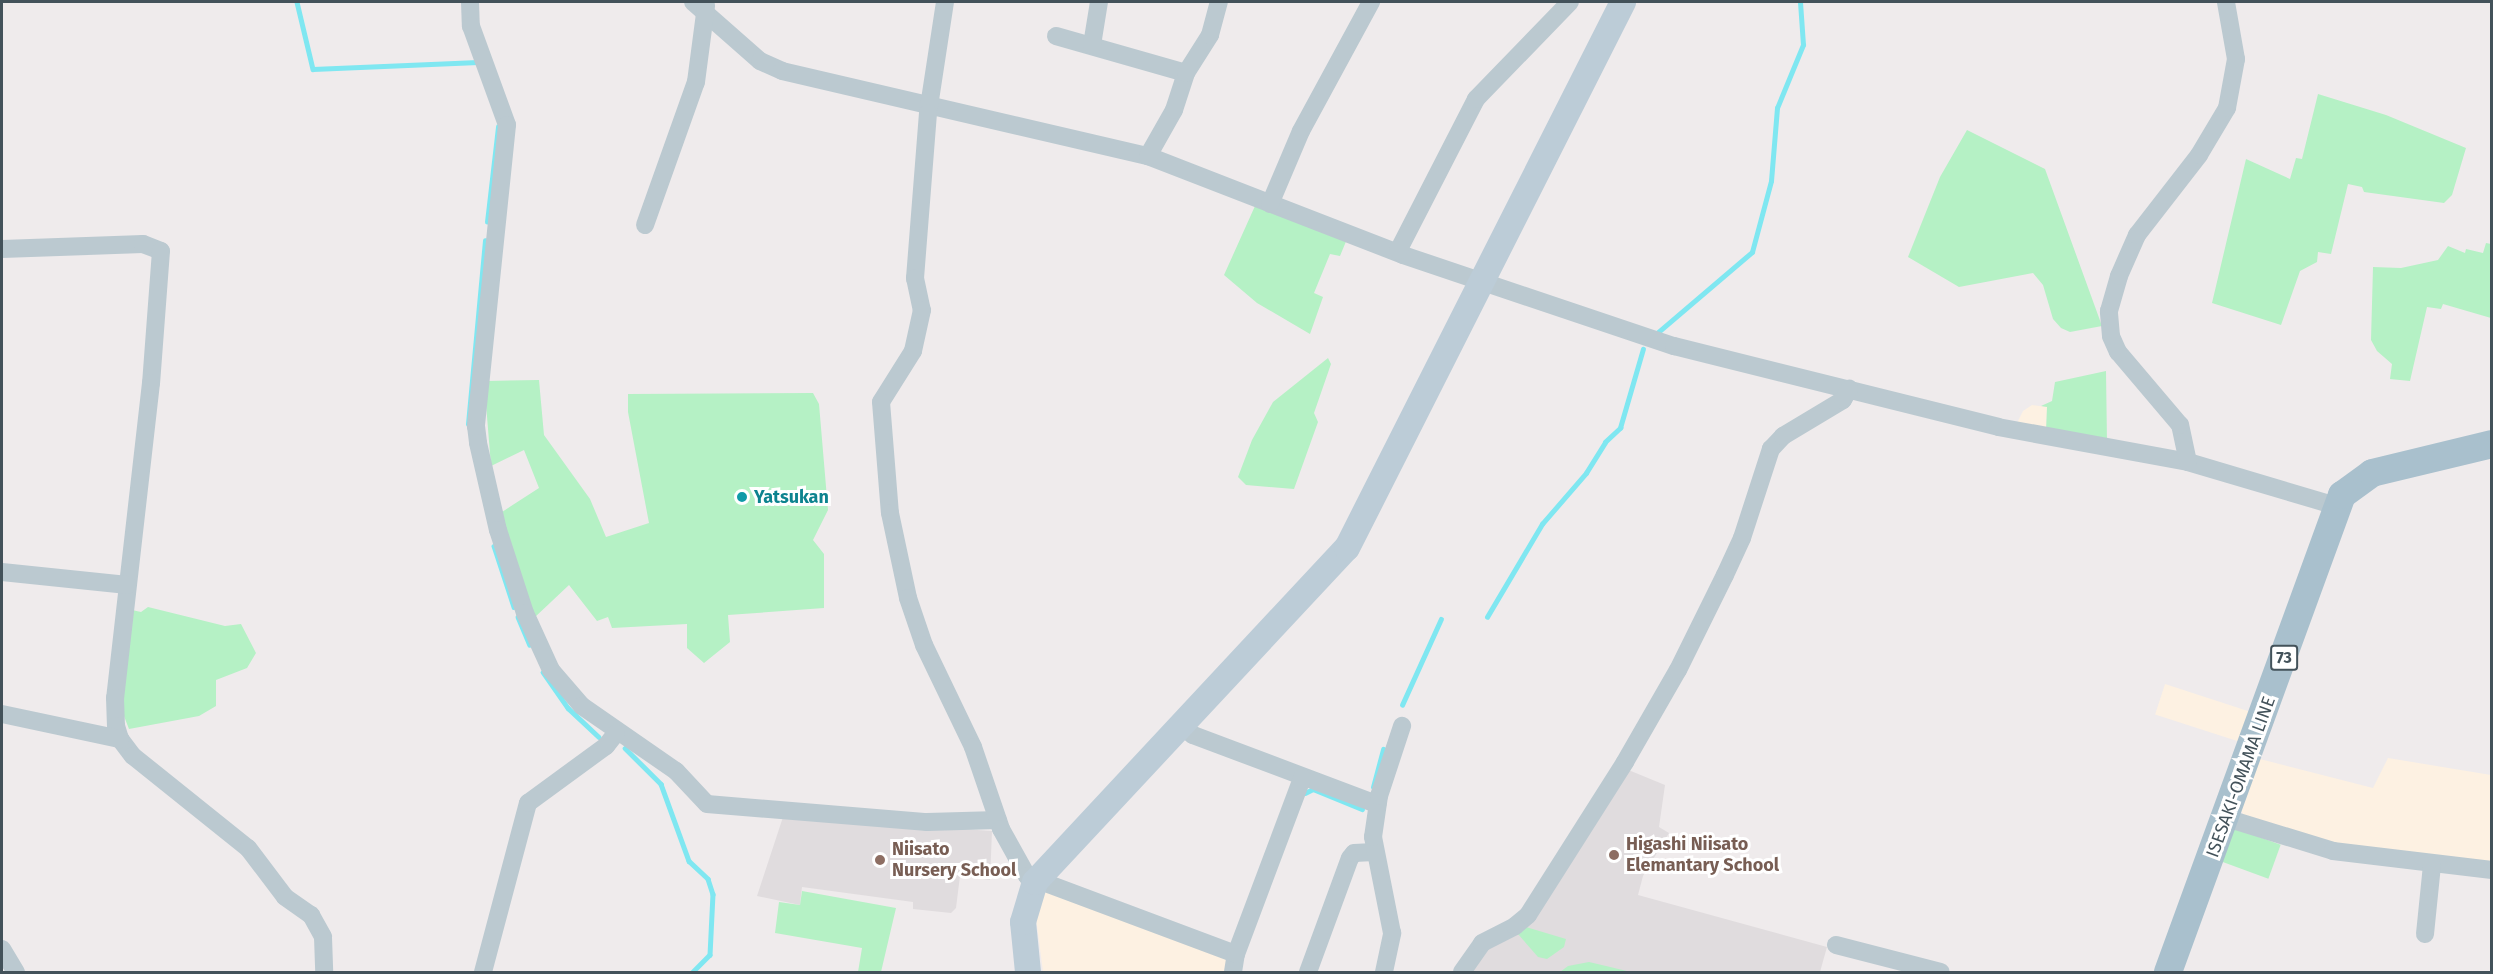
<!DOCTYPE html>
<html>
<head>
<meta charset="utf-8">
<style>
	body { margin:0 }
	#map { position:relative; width:2493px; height:974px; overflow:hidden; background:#efebec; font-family:"Fira Sans",sans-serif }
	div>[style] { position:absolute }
	.commercial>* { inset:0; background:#fdf1e2; transform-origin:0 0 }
	.education>* { inset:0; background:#e0dcde }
	.green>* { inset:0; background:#b5f1c5; transform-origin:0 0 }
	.stream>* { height:4.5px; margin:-2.25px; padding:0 2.25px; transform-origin:2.25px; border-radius:2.25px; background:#7fe7f1 }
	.street>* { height:18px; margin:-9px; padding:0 9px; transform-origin:9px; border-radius:9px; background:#bbc9d0 }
	.secondary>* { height:26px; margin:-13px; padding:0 13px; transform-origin:13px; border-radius:13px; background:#bcccd7 }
	.primary>* { height:28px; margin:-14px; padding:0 14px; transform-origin:14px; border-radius:14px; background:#a9c0cd }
	.dots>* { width:16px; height:16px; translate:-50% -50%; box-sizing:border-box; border:3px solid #fff; border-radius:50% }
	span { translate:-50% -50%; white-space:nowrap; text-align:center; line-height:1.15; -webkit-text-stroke:6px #fff; paint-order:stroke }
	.shield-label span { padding:2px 4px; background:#fff; border:2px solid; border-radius:4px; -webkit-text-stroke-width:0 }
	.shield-label { font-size:16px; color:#43525a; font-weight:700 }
	.culture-label { font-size:18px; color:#0d838f; font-weight:700 }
	.left { translate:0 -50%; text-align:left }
	.street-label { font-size:18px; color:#43525a }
	.education-label { font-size:18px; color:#785e54; font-weight:700 }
	.frame { position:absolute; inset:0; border:3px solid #43525a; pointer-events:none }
</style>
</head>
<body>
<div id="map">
	<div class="commercial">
		<i style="clip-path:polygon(2032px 405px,2047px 407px,2046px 432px,2016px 425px,2023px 411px)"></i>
		<i style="left:2165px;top:684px;width:92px;height:32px;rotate:18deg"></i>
		<i style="clip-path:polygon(2256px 758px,2373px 788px,2388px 758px,2491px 775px,2491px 864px,2367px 850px,2298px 836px,2246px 818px,2239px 808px)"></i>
		<i style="clip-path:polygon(1045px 891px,1228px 958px,1228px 972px,1043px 972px,1036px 918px)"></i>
	</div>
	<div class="education">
		<i style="clip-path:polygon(1626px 769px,1665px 785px,1659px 827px,1669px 833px,1643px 876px,1638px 895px,1827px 947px,1820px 972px,1472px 972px,1483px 951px,1518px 934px)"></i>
		<i style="clip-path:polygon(783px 817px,992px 831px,990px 880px,960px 876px,956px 908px,951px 913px,913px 909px,913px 902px,802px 887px,800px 905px,757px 896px)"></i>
	</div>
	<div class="green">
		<i style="clip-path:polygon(2318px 94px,2386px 115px,2466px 148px,2452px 195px,2444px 203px,2364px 192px,2362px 187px,2348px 184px,2331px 254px,2318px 252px,2317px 262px,2300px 271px,2281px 325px,2212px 303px,2246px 159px,2290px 179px,2296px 158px,2302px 159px)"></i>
		<i style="clip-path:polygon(1967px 130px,2045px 169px,2102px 326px,2070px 332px,2061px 328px,2053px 319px,2043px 285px,2033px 273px,1959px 287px,1908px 257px,1940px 177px)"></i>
		<i style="clip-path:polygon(1255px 206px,1347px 239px,1340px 256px,1330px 254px,1314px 293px,1323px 297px,1310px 334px,1257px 303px,1224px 275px)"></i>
		<i style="clip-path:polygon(2486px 243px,2491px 244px,2491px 318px,2443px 304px,2441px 309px,2427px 307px,2410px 381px,2390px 379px,2392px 364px,2377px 351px,2371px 340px,2373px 267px,2401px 268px,2438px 260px,2448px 246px,2465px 253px,2466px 249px,2483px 253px)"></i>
		<i style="clip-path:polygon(1328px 358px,1331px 364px,1314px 413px,1318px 422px,1294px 489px,1246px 485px,1238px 477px,1252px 440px,1273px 402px)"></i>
		<i style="clip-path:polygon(2106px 371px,2107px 442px,2046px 432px,2047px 407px,2041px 406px,2052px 401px,2055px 382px)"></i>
		<i style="clip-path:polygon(539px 380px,544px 435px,590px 499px,606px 537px,649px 523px,628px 412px,628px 394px,813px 393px,819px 404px,828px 510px,813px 540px,824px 554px,824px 608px,728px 615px,730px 642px,704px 663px,687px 648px,687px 624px,612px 628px,608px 617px,597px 621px,569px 585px,534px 618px,514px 562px,502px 512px,539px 488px,524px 450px,491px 466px,486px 404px,487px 381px)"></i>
		<i style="clip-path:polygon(148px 607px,225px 626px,241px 624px,256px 653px,247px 668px,216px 680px,216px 706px,199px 716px,129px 729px,122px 711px,132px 610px,141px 612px)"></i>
		<i style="left:2229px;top:826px;width:55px;height:36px;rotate:20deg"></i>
		<i style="clip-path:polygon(802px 891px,896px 908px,881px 972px,858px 972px,862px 948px,775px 933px,779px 902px,800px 905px)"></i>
		<i style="clip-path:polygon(1526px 927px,1566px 939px,1564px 947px,1547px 959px,1538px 957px,1518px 934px)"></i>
		<i style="clip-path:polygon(1589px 962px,1606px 966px,1631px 972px,1560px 972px,1568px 966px)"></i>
	</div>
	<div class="stream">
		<i style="left:297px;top:2px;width:69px;rotate:76.6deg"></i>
		<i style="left:313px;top:69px;width:165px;rotate:-2.4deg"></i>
		<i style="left:487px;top:222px;width:96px;rotate:-83.4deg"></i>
		<i style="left:1656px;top:334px;width:126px;rotate:-40.5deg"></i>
		<i style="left:1752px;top:252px;width:73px;rotate:-75deg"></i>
		<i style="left:1771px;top:181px;width:73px;rotate:-85.3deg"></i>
		<i style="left:1777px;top:108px;width:68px;rotate:-67.6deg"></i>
		<i style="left:1803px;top:45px;width:43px;rotate:-94deg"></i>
		<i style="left:468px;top:424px;width:184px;rotate:-84.7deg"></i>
		<i style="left:494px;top:546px;width:64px;rotate:71.8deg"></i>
		<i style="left:518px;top:617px;width:30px;rotate:67deg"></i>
		<i style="left:1487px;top:617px;width:108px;rotate:-59.4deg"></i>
		<i style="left:1542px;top:524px;width:67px;rotate:-49.2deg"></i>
		<i style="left:1586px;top:473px;width:36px;rotate:-58deg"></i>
		<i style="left:1605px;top:442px;width:21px;rotate:-43deg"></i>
		<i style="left:1620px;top:428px;width:82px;rotate:-73.8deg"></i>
		<i style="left:543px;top:672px;width:44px;rotate:55.2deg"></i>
		<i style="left:568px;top:708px;width:42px;rotate:43.1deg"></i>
		<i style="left:1402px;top:705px;width:94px;rotate:-65.6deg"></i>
		<i style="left:625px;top:748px;width:51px;rotate:45deg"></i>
		<i style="left:661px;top:784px;width:82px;rotate:70deg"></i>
		<i style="left:689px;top:861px;width:26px;rotate:43deg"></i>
		<i style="left:708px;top:879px;width:16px;rotate:72deg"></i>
		<i style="left:713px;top:894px;width:61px;rotate:92.8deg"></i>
		<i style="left:710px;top:955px;width:24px;rotate:135deg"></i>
		<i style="left:1373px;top:787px;width:39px;rotate:-75deg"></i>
		<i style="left:1305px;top:793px;width:9px;rotate:-27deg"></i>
		<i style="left:1313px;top:789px;width:53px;rotate:22.2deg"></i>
	</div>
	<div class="street">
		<i style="left:470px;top:2px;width:24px;rotate:88deg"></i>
		<i style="left:471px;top:26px;width:105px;rotate:70deg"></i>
		<i style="left:507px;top:125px;width:303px;rotate:95.9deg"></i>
		<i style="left:476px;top:426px;width:17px;rotate:83deg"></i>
		<i style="left:478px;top:443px;width:89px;rotate:77.1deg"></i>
		<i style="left:498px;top:530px;width:87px;rotate:72deg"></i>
		<i style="left:525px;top:613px;width:63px;rotate:65.5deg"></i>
		<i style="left:551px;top:670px;width:48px;rotate:49.3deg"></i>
		<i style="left:582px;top:706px;width:114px;rotate:34.7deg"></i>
		<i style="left:676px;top:771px;width:45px;rotate:46.8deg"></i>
		<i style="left:707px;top:804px;width:221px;rotate:4.7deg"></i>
		<i style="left:927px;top:822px;width:71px;rotate:-1.6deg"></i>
		<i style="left:693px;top:2px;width:89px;rotate:41.4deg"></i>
		<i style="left:760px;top:61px;width:24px;rotate:24deg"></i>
		<i style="left:782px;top:71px;width:376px;rotate:13.1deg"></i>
		<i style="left:1148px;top:156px;width:274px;rotate:21.2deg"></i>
		<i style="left:1403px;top:255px;width:286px;rotate:18.6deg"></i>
		<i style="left:1674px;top:346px;width:334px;rotate:14deg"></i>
		<i style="left:1998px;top:427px;width:193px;rotate:10.4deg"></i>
		<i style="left:2188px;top:462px;width:155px;rotate:16.5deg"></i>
		<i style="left:945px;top:2px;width:112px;rotate:98.7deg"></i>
		<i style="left:928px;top:113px;width:166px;rotate:94.5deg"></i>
		<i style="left:915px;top:278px;width:33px;rotate:78deg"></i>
		<i style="left:922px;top:310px;width:42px;rotate:102.4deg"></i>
		<i style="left:913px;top:351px;width:60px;rotate:122.1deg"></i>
		<i style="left:881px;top:402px;width:111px;rotate:85.4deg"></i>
		<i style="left:890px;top:513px;width:87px;rotate:78deg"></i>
		<i style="left:908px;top:598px;width:50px;rotate:71.2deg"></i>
		<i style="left:924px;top:645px;width:113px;rotate:64.3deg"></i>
		<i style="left:973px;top:747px;width:87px;rotate:71.1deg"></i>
		<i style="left:1001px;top:829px;width:54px;rotate:61deg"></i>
		<i style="left:1027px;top:876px;width:223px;rotate:20.5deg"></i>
		<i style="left:1056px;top:36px;width:135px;rotate:15.9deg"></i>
		<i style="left:1092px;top:45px;width:44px;rotate:-80.8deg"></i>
		<i style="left:1148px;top:156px;width:53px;rotate:-60.5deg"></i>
		<i style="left:1174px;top:110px;width:39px;rotate:-72deg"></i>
		<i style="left:1186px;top:73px;width:45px;rotate:-57.7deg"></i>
		<i style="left:1210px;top:35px;width:34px;rotate:-75deg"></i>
		<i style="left:1270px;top:204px;width:79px;rotate:-67deg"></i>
		<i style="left:1301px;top:131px;width:147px;rotate:-61.5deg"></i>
		<i style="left:645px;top:225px;width:152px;rotate:-70.4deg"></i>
		<i style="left:696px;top:82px;width:77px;rotate:-82.5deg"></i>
		<i style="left:2px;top:249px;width:141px;rotate:-2deg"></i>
		<i style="left:143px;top:244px;width:19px;rotate:21deg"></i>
		<i style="left:161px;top:251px;width:132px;rotate:94.3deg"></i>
		<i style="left:151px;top:383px;width:317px;rotate:96.5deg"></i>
		<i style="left:115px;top:698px;width:28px;rotate:88deg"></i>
		<i style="left:116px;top:726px;width:14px;rotate:73deg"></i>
		<i style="left:120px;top:739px;width:21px;rotate:53deg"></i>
		<i style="left:133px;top:756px;width:147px;rotate:38.7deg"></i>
		<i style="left:248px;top:848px;width:61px;rotate:52.9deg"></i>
		<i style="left:285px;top:897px;width:32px;rotate:35deg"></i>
		<i style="left:311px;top:915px;width:25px;rotate:61deg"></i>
		<i style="left:323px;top:937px;width:35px;rotate:88deg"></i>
		<i style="left:1398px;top:251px;width:171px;rotate:-62.8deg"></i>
		<i style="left:1476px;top:99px;width:135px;rotate:-45.9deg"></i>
		<i style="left:2188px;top:462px;width:38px;rotate:-102deg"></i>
		<i style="left:2180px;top:425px;width:96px;rotate:-130.3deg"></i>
		<i style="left:2118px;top:352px;width:17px;rotate:-114deg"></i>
		<i style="left:2111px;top:336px;width:25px;rotate:-95deg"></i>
		<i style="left:2109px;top:311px;width:36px;rotate:-74deg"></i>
		<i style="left:2119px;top:276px;width:45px;rotate:-66.3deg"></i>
		<i style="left:2137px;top:235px;width:101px;rotate:-52.2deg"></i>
		<i style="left:2199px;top:155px;width:55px;rotate:-59.2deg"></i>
		<i style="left:2227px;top:108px;width:50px;rotate:-79.6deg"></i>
		<i style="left:2236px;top:59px;width:58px;rotate:-100deg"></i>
		<i style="left:2px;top:572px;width:126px;rotate:5.9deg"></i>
		<i style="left:2px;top:714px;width:121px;rotate:12deg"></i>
		<i style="left:1181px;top:726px;width:15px;rotate:37deg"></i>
		<i style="left:1193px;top:735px;width:197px;rotate:20.6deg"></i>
		<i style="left:2226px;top:818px;width:112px;rotate:17.1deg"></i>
		<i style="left:2333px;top:851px;width:160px;rotate:6.8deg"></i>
		<i style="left:2425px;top:934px;width:69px;rotate:-84.2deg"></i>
		<i style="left:1836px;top:945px;width:108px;rotate:14.4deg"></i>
		<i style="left:2px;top:949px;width:27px;rotate:59deg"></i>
		<i style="left:483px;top:972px;width:175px;rotate:-75.1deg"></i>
		<i style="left:528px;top:803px;width:97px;rotate:-36.2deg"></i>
		<i style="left:606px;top:746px;width:16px;rotate:-52deg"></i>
		<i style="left:1233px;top:972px;width:18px;rotate:-81deg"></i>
		<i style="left:1236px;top:954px;width:188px;rotate:-69.4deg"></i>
		<i style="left:1308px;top:972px;width:121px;rotate:-69.8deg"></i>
		<i style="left:1350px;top:858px;width:6px;rotate:-51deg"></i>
		<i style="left:1354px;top:853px;width:20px;rotate:-3deg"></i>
		<i style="left:1384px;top:972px;width:40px;rotate:-78deg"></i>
		<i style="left:1392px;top:933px;width:98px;rotate:-101.2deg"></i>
		<i style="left:1373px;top:837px;width:41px;rotate:-81.7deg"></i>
		<i style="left:1379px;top:796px;width:74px;rotate:-71.8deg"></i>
		<i style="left:1462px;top:972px;width:35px;rotate:-55deg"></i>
		<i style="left:1482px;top:943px;width:37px;rotate:-27deg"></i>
		<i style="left:1515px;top:926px;width:17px;rotate:-40deg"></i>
		<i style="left:1528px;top:915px;width:181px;rotate:-57.6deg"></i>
		<i style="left:1625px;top:762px;width:106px;rotate:-60.1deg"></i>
		<i style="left:1678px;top:670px;width:106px;rotate:-63.7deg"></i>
		<i style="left:1725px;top:575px;width:41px;rotate:-65.3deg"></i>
		<i style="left:1742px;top:538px;width:94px;rotate:-72deg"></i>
		<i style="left:1771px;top:449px;width:18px;rotate:-47deg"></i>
		<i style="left:1783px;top:436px;width:70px;rotate:-31deg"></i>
		<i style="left:1843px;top:400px;width:13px;rotate:-61deg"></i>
	</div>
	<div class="secondary">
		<i style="left:1028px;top:972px;width:50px;rotate:-95.7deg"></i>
		<i style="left:1023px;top:922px;width:42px;rotate:-73.3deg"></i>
		<i style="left:1035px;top:882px;width:457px;rotate:-47deg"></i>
		<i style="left:1347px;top:548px;width:612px;rotate:-63.18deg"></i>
	</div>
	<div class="primary">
		<i style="left:2168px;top:972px;width:508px;rotate:-69.96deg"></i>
		<i style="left:2342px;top:495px;width:37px;rotate:-36deg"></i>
		<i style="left:2372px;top:473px;width:123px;rotate:-13.6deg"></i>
	</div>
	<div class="dots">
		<i style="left:742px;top:497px;background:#0f9aa8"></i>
		<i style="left:1614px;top:855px;background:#8d6e63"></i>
		<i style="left:880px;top:860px;background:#8d6e63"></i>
	</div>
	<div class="shield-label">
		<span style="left:2284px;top:658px">73</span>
	</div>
	<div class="culture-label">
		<span class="left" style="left:754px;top:497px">Yatsukan</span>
	</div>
	<div class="street-label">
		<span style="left:2241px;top:777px;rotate:-70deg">ISESAKI-OMAMA LINE</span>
	</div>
	<div class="education-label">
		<span class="left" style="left:1626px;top:855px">Higashi Niisato<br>Elemantary School</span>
		<span class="left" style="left:892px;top:860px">Niisato<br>Nursery School</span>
	</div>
	<div class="frame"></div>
</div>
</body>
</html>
